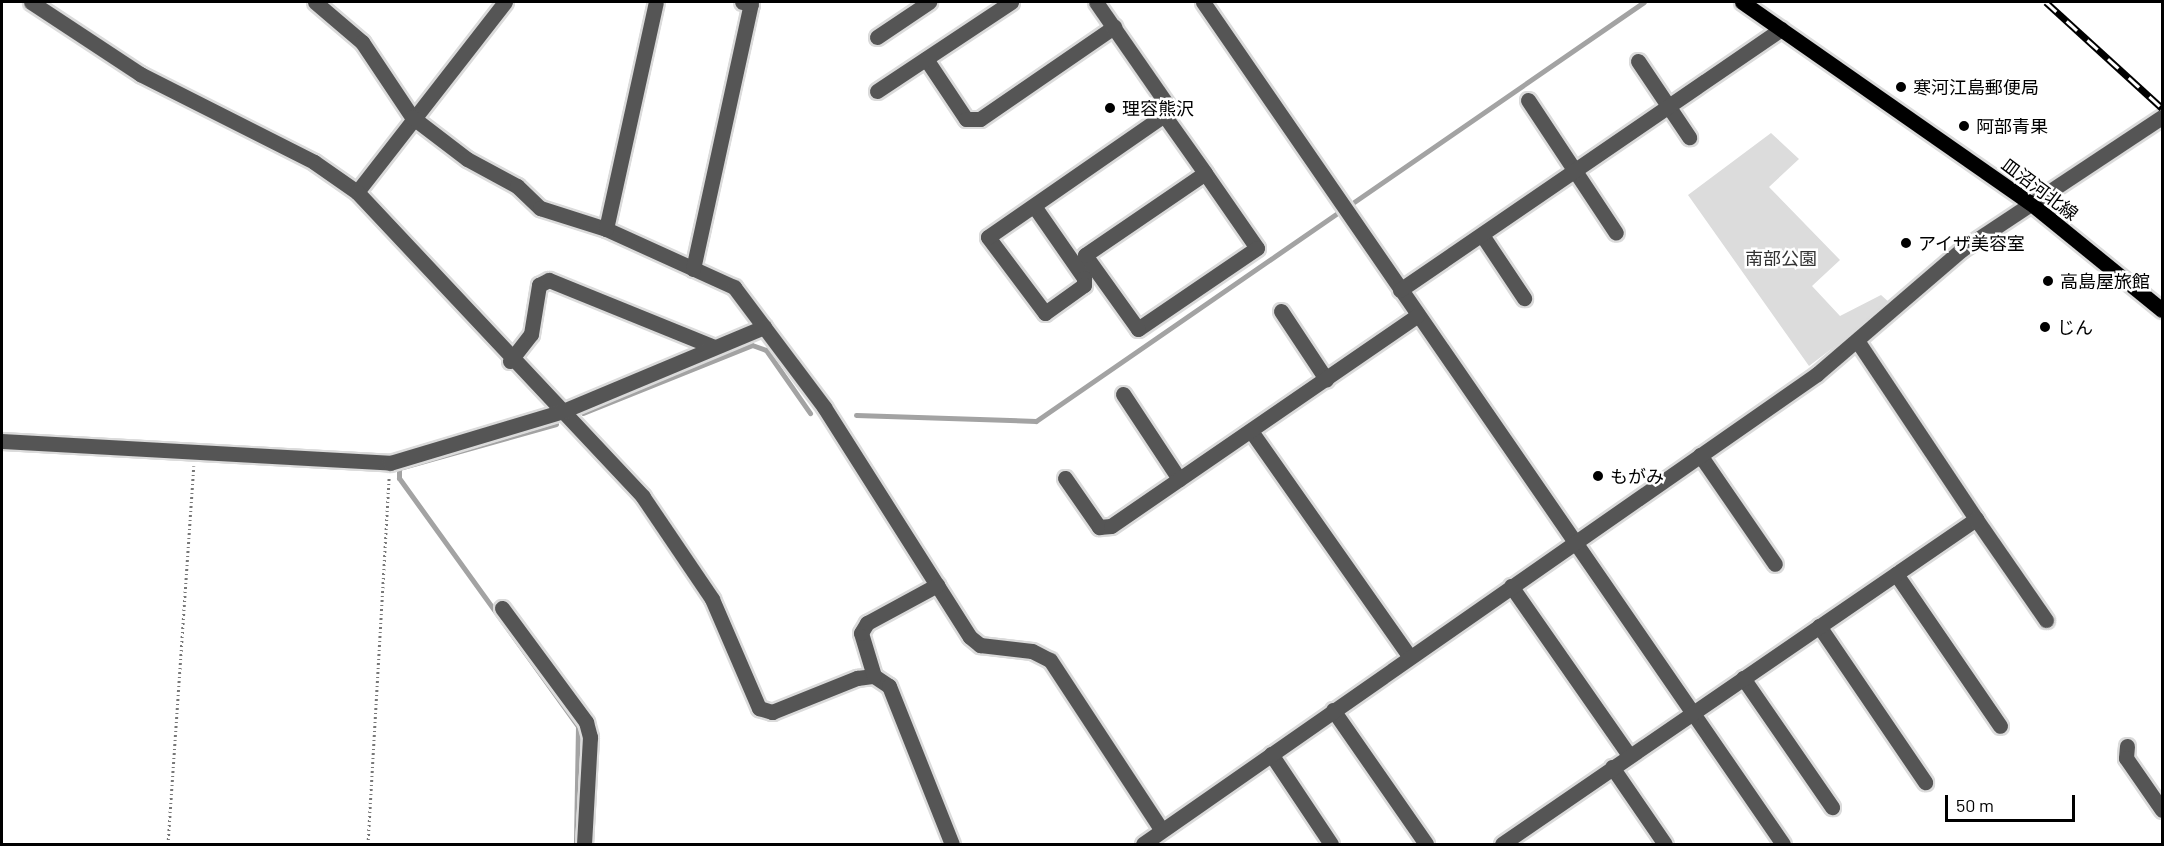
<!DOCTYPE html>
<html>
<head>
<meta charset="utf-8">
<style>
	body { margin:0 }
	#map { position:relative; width:2164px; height:846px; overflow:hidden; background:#fff; font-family:Barlow,"Noto Sans JP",sans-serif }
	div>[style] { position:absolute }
	.green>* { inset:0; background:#dcdcdc }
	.stream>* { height:5px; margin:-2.5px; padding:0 2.5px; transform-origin:2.5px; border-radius:2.5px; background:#a3a3a3 }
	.path>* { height:3px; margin-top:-1.5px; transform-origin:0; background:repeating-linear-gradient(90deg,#777 0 1.5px,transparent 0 4.5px) }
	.roads { filter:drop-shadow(2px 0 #dbdbdb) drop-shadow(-2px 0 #dbdbdb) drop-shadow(0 2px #dbdbdb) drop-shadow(0 -2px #dbdbdb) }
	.minor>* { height:15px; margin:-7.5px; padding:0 7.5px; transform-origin:7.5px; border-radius:7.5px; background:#555 }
	.major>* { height:15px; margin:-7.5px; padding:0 7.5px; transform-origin:7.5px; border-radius:7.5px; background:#000 }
	.rail>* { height:7px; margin-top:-3.5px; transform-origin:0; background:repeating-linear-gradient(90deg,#fff 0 14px,#000 0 28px); box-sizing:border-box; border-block:2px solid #000 }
	.dots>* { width:16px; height:16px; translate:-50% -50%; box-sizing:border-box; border:3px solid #fff; border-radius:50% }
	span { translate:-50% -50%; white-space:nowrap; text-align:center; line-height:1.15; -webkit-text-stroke:5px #fff; paint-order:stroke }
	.poi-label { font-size:18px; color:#000 }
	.left { translate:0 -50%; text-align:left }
	.street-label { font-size:18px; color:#000 }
	.park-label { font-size:18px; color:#333 }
	.frame { position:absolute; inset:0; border:3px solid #000; pointer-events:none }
	.scale { position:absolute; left:1945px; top:795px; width:130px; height:27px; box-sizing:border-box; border:3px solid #000; border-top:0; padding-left:8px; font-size:18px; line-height:21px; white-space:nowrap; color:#000; -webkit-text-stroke:4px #fff; paint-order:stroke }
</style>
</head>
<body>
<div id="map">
	<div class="green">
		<i style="clip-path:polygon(1771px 133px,1799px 159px,1769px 187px,1840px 260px,1812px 286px,1840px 316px,1881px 295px,1891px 304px,1809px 366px,1688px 195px)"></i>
	</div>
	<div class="stream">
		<i style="left:1354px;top:202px;width:352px;rotate:-34.6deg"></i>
		<i style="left:583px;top:413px;width:182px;rotate:-21.9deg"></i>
		<i style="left:752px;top:345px;width:15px;rotate:20deg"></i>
		<i style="left:766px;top:350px;width:77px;rotate:55.1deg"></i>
		<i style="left:856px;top:415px;width:180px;rotate:1.9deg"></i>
		<i style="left:1036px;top:421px;width:368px;rotate:-34.6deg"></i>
		<i style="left:556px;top:424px;width:163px;rotate:164.3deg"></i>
		<i style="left:399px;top:468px;width:10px;rotate:90deg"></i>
		<i style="left:399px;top:478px;width:306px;rotate:54.2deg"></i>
		<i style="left:578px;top:726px;width:118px;rotate:91deg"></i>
	</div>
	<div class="path">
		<i style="left:168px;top:844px;width:379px;rotate:-86.1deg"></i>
		<i style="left:368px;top:844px;width:368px;rotate:-86.7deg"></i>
	</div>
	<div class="roads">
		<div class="minor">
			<i style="left:31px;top:2px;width:131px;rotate:33.4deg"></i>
			<i style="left:140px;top:74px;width:195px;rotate:26.8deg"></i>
			<i style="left:314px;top:162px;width:52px;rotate:34.9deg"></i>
			<i style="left:357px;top:192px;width:241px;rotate:-52.1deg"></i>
			<i style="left:315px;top:2px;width:62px;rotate:40.4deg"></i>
			<i style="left:362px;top:42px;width:90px;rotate:56.3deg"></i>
			<i style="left:412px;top:117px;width:69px;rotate:37.4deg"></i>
			<i style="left:467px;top:159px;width:57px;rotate:28.4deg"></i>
			<i style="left:517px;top:186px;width:32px;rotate:44deg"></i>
			<i style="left:540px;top:208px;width:69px;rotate:17.7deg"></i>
			<i style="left:606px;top:229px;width:141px;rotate:24.4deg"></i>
			<i style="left:734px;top:287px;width:150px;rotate:53.1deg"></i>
			<i style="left:824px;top:407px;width:272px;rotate:57.6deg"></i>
			<i style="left:970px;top:637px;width:13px;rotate:39deg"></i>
			<i style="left:980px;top:645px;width:52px;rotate:6.6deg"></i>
			<i style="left:1032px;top:651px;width:20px;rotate:27deg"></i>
			<i style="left:1050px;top:660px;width:202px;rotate:56.7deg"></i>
			<i style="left:1203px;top:2px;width:1022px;rotate:55.44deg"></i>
			<i style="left:877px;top:37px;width:63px;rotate:-33.9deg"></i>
			<i style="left:926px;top:59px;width:72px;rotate:56.3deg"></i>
			<i style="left:966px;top:119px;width:14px"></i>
			<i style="left:980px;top:119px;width:163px;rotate:-34.5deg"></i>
			<i style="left:1638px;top:61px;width:92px;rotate:56.1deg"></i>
			<i style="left:877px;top:91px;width:161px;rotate:-33.6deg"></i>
			<i style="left:1528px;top:100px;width:159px;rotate:56.5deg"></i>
			<i style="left:1164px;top:115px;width:71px;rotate:54.7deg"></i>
			<i style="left:1205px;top:173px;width:91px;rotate:55.3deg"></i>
			<i style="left:1257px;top:248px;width:144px;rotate:145.8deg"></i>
			<i style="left:1138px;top:329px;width:91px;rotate:-125.6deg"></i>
			<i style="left:1085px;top:255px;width:145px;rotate:-34.3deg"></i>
			<i style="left:357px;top:192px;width:418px;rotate:46.8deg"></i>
			<i style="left:643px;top:497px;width:123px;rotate:55.9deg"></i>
			<i style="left:712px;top:599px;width:119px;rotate:66.7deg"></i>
			<i style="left:759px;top:708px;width:14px;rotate:17deg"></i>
			<i style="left:772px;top:712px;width:92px;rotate:-21.8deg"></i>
			<i style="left:857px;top:678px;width:17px;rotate:-7deg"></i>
			<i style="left:874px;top:676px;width:18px;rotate:34deg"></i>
			<i style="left:889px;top:686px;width:170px;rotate:68.3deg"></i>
			<i style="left:1034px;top:206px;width:88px;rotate:55.2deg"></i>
			<i style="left:1084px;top:278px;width:7px;rotate:90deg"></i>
			<i style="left:1084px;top:285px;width:48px;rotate:144.3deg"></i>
			<i style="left:1045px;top:313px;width:95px;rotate:-126.9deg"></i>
			<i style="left:988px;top:237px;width:214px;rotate:-34.7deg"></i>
			<i style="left:1164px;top:115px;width:9px;rotate:-36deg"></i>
			<i style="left:1171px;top:110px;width:131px;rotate:-124.8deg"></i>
			<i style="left:606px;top:229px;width:232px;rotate:-77.6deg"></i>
			<i style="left:1482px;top:235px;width:76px;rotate:56.3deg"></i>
			<i style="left:693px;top:269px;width:271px;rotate:-77.7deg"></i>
			<i style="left:751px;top:4px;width:9px;rotate:-167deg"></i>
			<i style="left:1400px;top:290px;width:462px;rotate:-34.4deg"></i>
			<i style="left:1281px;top:311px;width:82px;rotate:56.5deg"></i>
			<i style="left:1858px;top:342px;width:213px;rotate:56.3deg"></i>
			<i style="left:510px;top:361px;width:34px;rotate:-52deg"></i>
			<i style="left:531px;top:334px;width:50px;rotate:-80.7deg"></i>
			<i style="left:539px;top:285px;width:11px;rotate:-27deg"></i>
			<i style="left:549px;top:280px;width:178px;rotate:22.1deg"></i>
			<i style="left:1123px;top:394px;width:102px;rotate:56.6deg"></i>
			<i style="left:1251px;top:431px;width:275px;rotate:54.9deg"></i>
			<i style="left:2px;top:441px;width:389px;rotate:3.2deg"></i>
			<i style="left:390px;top:463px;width:181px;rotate:-16.7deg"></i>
			<i style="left:563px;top:411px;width:218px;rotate:-22.7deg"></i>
			<i style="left:1700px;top:455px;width:132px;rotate:55.5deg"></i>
			<i style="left:1065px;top:478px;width:60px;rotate:55.2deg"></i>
			<i style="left:1099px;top:527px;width:12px;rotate:-5deg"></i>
			<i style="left:1111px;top:526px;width:371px;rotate:-34.5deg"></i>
			<i style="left:1896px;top:574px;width:184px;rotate:55.6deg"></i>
			<i style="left:1511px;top:586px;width:206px;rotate:55.1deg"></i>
			<i style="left:502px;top:608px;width:142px;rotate:53.6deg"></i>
			<i style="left:586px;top:722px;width:16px;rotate:75deg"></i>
			<i style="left:590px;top:737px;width:107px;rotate:93.2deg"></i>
			<i style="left:1819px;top:626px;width:189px;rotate:55.8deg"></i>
			<i style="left:874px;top:676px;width:45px;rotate:-106.8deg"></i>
			<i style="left:861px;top:633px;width:12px;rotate:-59deg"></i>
			<i style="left:867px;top:623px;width:80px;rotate:-28.5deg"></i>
			<i style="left:1743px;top:678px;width:157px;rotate:55.4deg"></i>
			<i style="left:1333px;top:710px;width:163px;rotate:55.2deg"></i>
			<i style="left:2127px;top:746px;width:12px;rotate:95deg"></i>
			<i style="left:2126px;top:758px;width:63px;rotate:55.3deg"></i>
			<i style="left:1271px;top:754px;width:108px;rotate:56.3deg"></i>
			<i style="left:1612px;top:767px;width:93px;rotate:55.5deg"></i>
			<i style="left:1143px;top:844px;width:822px;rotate:-34.89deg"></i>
			<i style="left:1817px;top:374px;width:190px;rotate:-40.7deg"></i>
			<i style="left:1961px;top:250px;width:241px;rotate:-33.5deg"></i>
			<i style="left:1502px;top:844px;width:575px;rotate:-34.44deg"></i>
			<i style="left:1976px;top:519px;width:123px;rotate:55.3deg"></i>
		</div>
		<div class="major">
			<i style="left:1742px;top:2px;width:350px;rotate:34.9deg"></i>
			<i style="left:2029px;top:202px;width:171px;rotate:39.1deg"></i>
		</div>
	</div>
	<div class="rail">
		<i style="left:2046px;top:2px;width:157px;rotate:42.4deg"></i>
	</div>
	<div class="dots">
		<i style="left:1901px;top:87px;background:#000"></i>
		<i style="left:1110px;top:108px;background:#000"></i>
		<i style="left:1964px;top:126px;background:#000"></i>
		<i style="left:1906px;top:243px;background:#000"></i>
		<i style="left:2048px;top:281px;background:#000"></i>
		<i style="left:2045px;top:327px;background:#000"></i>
		<i style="left:1598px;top:476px;background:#000"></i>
	</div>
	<div class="poi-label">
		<span class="left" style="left:1913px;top:87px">寒河江島郵便局</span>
		<span class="left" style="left:1122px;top:108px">理容熊沢</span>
		<span class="left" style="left:1976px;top:126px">阿部青果</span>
		<span class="left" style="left:1918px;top:243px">アイザ美容室</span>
		<span class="left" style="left:2060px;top:281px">高島屋旅館</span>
		<span class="left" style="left:2057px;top:327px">じん</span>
		<span class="left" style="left:1610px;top:476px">もがみ</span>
	</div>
	<div class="street-label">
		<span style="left:2040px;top:189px;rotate:37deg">皿沼河北線</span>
	</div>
	<div class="park-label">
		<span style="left:1781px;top:258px">南部公園</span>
	</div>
	<div class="frame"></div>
	<div class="scale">50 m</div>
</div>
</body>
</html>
